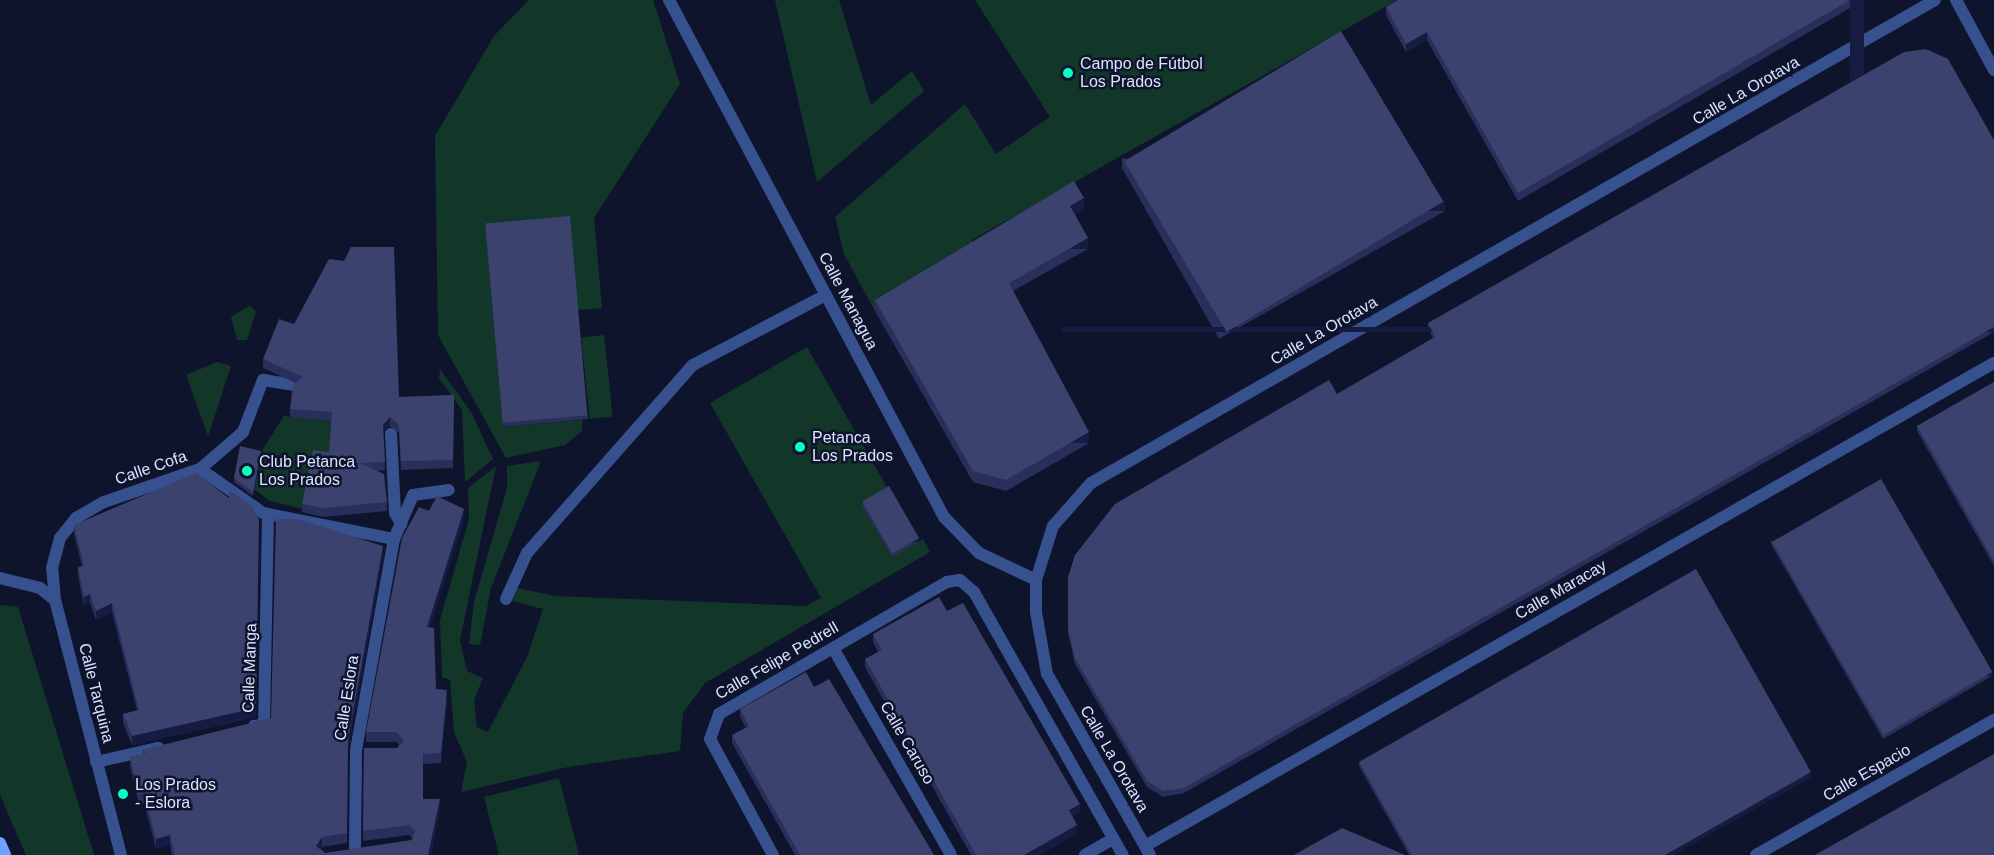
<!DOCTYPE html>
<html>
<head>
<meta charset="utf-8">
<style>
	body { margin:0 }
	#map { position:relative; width:1994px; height:855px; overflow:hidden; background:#0f142d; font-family:Arial,sans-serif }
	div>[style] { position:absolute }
	.green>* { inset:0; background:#123729; transform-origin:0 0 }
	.lane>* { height:12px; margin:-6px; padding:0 6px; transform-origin:6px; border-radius:6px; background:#37518f }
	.street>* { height:12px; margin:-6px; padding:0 6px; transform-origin:6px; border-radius:6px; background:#37518f }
	.secondary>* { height:12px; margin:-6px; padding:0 6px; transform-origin:6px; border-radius:6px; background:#729eff }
	.wall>* { inset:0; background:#282f5b }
	.shaded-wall>* { inset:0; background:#161c41; transform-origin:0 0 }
	.building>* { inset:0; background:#3b426d; transform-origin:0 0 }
	.dots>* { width:16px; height:16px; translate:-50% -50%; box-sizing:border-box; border:3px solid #0f142d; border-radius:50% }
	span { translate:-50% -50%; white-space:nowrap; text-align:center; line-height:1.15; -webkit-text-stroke:5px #0f142d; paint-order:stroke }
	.poi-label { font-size:16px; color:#dbe3ff }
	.left { translate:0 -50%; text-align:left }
	.street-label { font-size:16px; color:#dbe3ff }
</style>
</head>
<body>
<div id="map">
	<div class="green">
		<i style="clip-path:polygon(529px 0,653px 0,680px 84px,594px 218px,602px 308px,578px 310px,503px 427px,582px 420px,582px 431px,565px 445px,506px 458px,438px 335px,435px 136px,494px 36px)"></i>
		<i style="clip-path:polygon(775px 0,839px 0,871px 105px,912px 71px,924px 91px,817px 182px)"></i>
		<i style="clip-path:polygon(975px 0,1397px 0,972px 240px,978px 251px,875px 311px,844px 254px,835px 217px,965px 104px,996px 154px,1050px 117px)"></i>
		<i style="clip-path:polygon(250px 305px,256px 312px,247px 340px,237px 340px,231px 317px)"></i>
		<i style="left:604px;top:335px;width:82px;height:23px;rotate:84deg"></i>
		<i style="clip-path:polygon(807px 347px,918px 542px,923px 539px,930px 552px,705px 683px,683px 713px,680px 751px,568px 767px,461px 792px,467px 762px,454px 732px,450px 680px,442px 677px,440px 620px,469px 519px,468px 488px,496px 466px,460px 640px,467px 671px,483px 678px,474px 700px,477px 727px,488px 732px,527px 657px,543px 609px,513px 601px,517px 588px,555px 596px,805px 606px,821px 598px,710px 403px)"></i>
		<i style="clip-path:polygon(217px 362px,231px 366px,208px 436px,186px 375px)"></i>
		<i style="clip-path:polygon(440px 369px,471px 412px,493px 459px,465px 482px,462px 410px,439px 378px)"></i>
		<i style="clip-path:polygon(284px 416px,332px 421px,338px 455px,313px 459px,303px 509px,270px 501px,254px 489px,263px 449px)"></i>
		<i style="clip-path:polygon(541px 461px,491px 588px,480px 645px,469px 644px,474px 602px,507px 488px,507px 466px)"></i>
		<i style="clip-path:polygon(0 605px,18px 607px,94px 855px,26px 855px,0 795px)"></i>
		<i style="clip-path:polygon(559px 778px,579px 855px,499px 855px,484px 797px)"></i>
	</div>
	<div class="lane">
		<i style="left:391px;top:434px;width:79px;rotate:87.1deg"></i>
		<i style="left:395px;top:513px;width:13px;rotate:61deg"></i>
		<i style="left:200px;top:469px;width:57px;rotate:-40.7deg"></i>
		<i style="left:243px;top:432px;width:56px;rotate:-69deg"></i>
		<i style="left:263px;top:380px;width:32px;rotate:9deg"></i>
		<i style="left:506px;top:599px;width:51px;rotate:-65.5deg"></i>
		<i style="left:527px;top:553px;width:251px;rotate:-48.6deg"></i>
		<i style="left:693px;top:365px;width:150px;rotate:-27.8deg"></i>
		<i style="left:254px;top:726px;width:10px;rotate:-11deg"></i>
		<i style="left:264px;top:724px;width:210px;rotate:-88.9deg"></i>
		<i style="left:96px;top:762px;width:64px;rotate:-12.7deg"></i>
		<i style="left:355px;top:849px;width:99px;rotate:-89.4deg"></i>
		<i style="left:356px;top:750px;width:214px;rotate:-79.8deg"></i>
		<i style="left:394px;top:539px;width:48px;rotate:-66.6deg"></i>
		<i style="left:413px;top:495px;width:36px;rotate:-8deg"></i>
	</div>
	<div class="street">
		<i style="left:669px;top:0;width:586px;rotate:61.99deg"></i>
		<i style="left:944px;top:517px;width:50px;rotate:45.8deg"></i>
		<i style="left:979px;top:553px;width:63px;rotate:25.3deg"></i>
		<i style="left:1956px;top:0;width:80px;rotate:61.5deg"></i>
		<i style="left:0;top:578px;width:41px;rotate:14deg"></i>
		<i style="left:40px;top:588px;width:19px;rotate:39deg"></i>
		<i style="left:833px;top:648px;width:238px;rotate:60.3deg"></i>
		<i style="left:1145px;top:846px;width:977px;rotate:-29.64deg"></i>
		<i style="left:121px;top:855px;width:263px;rotate:-104.5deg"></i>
		<i style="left:55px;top:600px;width:32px;rotate:-95deg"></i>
		<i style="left:52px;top:568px;width:31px;rotate:-75deg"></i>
		<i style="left:60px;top:538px;width:26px;rotate:-51deg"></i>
		<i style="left:76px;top:518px;width:32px;rotate:-30deg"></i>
		<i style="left:104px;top:502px;width:102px;rotate:-19deg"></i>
		<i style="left:200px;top:469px;width:77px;rotate:34.9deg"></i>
		<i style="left:263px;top:513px;width:134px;rotate:11.2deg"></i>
		<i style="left:773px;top:855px;width:132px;rotate:-118.5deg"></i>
		<i style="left:710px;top:739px;width:27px;rotate:-70deg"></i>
		<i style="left:719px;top:714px;width:263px;rotate:-30.1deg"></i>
		<i style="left:947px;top:582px;width:13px;rotate:-9deg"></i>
		<i style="left:960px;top:580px;width:18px;rotate:41deg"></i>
		<i style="left:974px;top:592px;width:302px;rotate:60.5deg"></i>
		<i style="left:1085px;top:855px;width:32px;rotate:-30deg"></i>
		<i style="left:1150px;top:855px;width:208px;rotate:-119.6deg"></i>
		<i style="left:1047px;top:674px;width:63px;rotate:-100.1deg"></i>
		<i style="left:1036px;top:612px;width:32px;rotate:-90deg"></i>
		<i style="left:1036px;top:580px;width:57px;rotate:-72.5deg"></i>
		<i style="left:1053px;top:526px;width:57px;rotate:-48.5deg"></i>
		<i style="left:1091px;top:483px;width:972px;rotate:-29.78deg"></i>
		<i style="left:1756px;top:855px;width:274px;rotate:-29.6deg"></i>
	</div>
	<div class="secondary">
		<i style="left:0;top:843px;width:13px;rotate:67deg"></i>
	</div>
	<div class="wall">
		<i style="clip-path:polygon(1398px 0,1864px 0,1518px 201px,1427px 40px,1406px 52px,1386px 15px,1386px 7px)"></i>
		<i style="clip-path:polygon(1994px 140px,1994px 332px,1184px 793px,1163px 797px,1147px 787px,1075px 664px,1068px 634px,1068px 628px,1337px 394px,1433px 338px,1428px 329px,1428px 323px)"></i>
		<i style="clip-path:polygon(1122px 158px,1445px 211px,1219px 339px,1122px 168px)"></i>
		<i style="clip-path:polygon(1084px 209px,1075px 214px,1088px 249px,1013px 291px,1089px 443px,1006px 491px,973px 482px,875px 311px,875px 300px)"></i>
		<i style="clip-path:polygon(485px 228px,588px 415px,588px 419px,503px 427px)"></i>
		<i style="clip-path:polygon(263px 359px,399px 397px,454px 395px,453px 468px,401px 470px,399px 433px,390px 426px,383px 433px,385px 470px,377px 471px,387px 502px,387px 511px,323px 517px,302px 512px,302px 504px,329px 452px,331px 421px,290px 417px,290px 409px,296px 383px,263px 368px)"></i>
		<i style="clip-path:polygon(1994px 382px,1994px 566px,1917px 431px,1917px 426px)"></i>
		<i style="clip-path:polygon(261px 455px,253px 496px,234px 482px,234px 478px)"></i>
		<i style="clip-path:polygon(862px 502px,919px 542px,892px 557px,862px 506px)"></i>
		<i style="clip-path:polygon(429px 511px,464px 519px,430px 627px,436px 689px,447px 700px,441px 763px,423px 764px,423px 799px,440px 809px,431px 855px,172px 855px,170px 845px,156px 849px,144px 803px,139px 804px,130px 767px,130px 757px,143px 754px,143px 750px,271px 718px,383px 556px,348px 749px,347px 843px,322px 847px,321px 849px,325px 853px,412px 840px,412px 838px,409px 835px,363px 841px,364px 748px,397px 748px,399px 745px,397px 742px,366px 742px,366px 732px)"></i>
		<i style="clip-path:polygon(74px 525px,256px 717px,132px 745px,123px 723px,123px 714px,137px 710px,112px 612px,96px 620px,90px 603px,84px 606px,78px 576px,78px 567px,82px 566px,74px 534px)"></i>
		<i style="clip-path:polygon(1771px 540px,1992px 676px,1883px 739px,1771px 544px)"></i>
		<i style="clip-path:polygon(947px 611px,1080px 812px,1072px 816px,1077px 833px,1039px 855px,971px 855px,865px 667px,865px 659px,878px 652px,873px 642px,873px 634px)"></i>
		<i style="clip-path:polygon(814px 687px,934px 855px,795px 855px,732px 743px,732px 735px,746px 728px,740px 717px,740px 709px)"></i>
		<i style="clip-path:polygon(1359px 762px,1811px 777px,1673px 855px,1409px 855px,1359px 766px)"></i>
	</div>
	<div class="shaded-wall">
		<i style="left:1850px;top:0;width:14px;height:384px"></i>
		<i style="clip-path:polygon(1427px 32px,1427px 40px,1406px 52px,1406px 44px)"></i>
		<i style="clip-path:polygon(1084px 198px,1084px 209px,1070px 217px,1070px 206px)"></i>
		<i style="left:1445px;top:201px;width:10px;height:260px;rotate:90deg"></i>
		<i style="left:1088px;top:238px;width:11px;height:91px;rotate:90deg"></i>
		<i style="left:1994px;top:327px;width:5px;height:932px;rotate:90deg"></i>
		<i style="clip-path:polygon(390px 417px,390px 426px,383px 434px,383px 425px)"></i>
		<i style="left:1089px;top:432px;width:11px;height:96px;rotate:90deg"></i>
		<i style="clip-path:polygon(261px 451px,261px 455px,253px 496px,253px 492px)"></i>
		<i style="clip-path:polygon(464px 509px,464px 519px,427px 637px,427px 627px)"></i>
		<i style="clip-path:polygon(259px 520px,256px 717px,132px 745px,132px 736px)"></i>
		<i style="left:919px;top:538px;width:4px;height:31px;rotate:90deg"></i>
		<i style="clip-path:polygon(383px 546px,383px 556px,348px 749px,347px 843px,348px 739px)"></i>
		<i style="clip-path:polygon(90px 594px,90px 603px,84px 606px,84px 597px)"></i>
		<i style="clip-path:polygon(112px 603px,112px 612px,96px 620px,96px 611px)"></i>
		<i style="left:1992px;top:672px;width:4px;height:126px;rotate:90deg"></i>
		<i style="clip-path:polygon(447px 690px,447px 700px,441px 763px,441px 753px)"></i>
		<i style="clip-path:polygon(1811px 772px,1811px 777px,1673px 855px,1665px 855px)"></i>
		<i style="clip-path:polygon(440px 799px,440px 809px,431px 855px,428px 855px)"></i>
		<i style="clip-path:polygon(1080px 804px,1080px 812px,1069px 818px,1069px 810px)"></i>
		<i style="clip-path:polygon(1077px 825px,1077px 833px,1039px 855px,1024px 855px)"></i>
		<i style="clip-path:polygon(170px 835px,170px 845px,156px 849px,156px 839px)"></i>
		<i style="clip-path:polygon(322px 837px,322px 847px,316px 855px,316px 846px)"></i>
	</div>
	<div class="building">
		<i style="clip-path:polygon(1398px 0,1850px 0,1518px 193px,1427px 32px,1406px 44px,1386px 7px)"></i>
		<i style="left:1341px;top:31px;width:199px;height:253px;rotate:59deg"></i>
		<i style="clip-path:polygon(1926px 49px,1948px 59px,1994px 140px,1994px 327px,1184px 788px,1163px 791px,1147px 781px,1075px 658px,1068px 628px,1068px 577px,1075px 555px,1115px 504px,1329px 380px,1337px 394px,1435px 337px,1428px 323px,1904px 52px)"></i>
		<i style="clip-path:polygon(1074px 181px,1084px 198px,1070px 206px,1088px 238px,1009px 283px,1089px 432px,1006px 480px,973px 471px,875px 300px)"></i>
		<i style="left:570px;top:216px;width:200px;height:85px;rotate:85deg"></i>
		<i style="clip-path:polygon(351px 247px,394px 247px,399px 397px,454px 395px,453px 460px,401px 461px,399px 425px,390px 417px,383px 425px,385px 462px,360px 463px,384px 474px,387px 502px,323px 508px,302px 504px,313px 450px,329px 452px,332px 412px,290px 409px,293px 385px,303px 377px,263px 359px,279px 319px,294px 324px,329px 259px,344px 261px)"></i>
		<i style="clip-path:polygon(1994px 382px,1994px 561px,1917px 426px)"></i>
		<i style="clip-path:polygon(240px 446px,261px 451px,253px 492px,234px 478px)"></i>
		<i style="clip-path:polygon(196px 473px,229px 498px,230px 491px,253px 507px,259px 520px,256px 708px,132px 736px,123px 714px,139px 710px,112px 603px,96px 611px,90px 594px,84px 597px,78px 567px,84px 566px,74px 525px)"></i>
		<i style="left:1881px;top:479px;width:223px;height:126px;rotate:60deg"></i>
		<i style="left:889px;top:486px;width:60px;height:31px;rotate:60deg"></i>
		<i style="clip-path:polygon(437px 496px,464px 509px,427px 627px,434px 628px,436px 689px,447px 690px,441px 753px,423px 754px,423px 799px,440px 799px,428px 855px,175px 855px,170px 835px,156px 839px,144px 793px,139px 794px,130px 757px,146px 753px,143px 750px,271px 718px,276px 519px,297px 519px,383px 546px,348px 739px,347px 833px,322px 837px,316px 846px,325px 853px,412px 840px,415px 831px,409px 825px,363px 831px,364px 748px,397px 748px,404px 741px,397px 732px,366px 732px,402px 538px,419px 507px,429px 511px)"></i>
		<i style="clip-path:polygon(1696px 569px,1811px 772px,1665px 855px,1412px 855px,1359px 762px)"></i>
		<i style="clip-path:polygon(939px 597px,947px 611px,963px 603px,1080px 804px,1069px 810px,1077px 825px,1024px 855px,993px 855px,993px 853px,990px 855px,976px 855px,865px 659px,882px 650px,873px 634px)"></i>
		<i style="clip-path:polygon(806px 672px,814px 687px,829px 679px,934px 855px,800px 855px,732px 735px,749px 726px,740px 709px)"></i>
		<i style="clip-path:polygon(1994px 754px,1994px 855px,1815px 855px)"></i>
		<i style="clip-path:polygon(1342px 828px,1405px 855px,1294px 855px)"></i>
	</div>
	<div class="dots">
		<i style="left:1068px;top:73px;background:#07ffc4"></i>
		<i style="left:800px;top:447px;background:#07ffc4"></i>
		<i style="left:247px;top:471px;background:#07ffc4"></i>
		<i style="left:123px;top:794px;background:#07ffc4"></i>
	</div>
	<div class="poi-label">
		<span class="left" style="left:1080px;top:73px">Campo de Fútbol<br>Los Prados</span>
		<span class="left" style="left:812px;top:447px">Petanca<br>Los Prados</span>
		<span class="left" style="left:259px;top:471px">Club Petanca<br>Los Prados</span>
		<span class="left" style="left:135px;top:794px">Los Prados<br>- Eslora</span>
	</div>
	<div class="street-label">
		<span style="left:1746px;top:91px;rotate:-30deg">Calle La Orotava</span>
		<span style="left:848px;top:301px;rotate:62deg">Calle Managua</span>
		<span style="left:1324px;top:331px;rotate:-30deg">Calle La Orotava</span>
		<span style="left:151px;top:468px;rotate:-19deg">Calle Cofa</span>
		<span style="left:1561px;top:590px;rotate:-30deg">Calle Maracay</span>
		<span style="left:777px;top:661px;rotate:-30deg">Calle Felipe Pedrell</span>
		<span style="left:250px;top:668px;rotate:-88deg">Calle Manga</span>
		<span style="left:96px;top:693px;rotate:76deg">Calle Tarquina</span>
		<span style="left:347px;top:698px;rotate:-81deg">Calle Eslora</span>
		<span style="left:907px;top:743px;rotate:60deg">Calle Caruso</span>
		<span style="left:1114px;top:759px;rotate:60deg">Calle La Orotava</span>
		<span style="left:1867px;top:773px;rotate:-30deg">Calle Espacio</span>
	</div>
</div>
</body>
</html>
